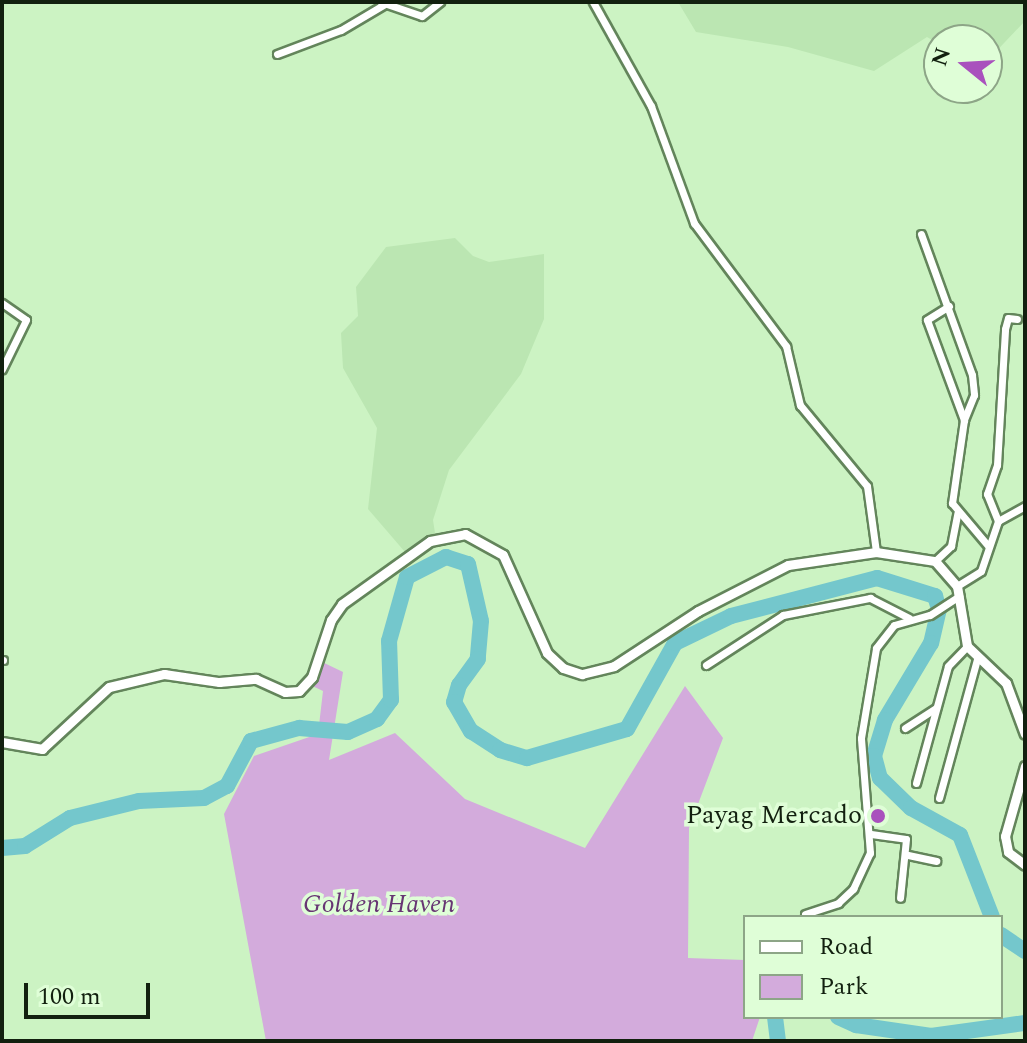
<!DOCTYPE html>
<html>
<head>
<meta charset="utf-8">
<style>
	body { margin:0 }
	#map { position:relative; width:1027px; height:1043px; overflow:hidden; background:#ccf3c3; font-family:Spectral,serif }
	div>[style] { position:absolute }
	.built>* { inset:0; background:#bbe6b2 }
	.green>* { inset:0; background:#d3abdc }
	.river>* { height:16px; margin:-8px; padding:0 8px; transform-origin:8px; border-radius:8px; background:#74c7cc }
	.roads { filter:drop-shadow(2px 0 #63855b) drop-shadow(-2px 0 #63855b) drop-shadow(0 2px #63855b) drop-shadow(0 -2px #63855b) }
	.minor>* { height:7px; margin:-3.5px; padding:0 3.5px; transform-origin:3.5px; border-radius:3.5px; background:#fff }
	.secondary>* { height:9px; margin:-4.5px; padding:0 4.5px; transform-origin:4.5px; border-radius:4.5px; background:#fff }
	.dots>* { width:22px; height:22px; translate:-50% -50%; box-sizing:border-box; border:4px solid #dffed7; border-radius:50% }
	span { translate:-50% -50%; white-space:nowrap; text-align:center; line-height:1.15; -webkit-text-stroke:7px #dffed7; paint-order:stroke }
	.poi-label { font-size:26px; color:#12200f }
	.right { translate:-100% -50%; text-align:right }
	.park-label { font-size:26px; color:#673673; font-style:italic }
	.frame { position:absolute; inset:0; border:4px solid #12200f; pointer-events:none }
	.legend { position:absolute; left:743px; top:915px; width:260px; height:104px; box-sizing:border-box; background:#dffed7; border:2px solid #8da587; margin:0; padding:10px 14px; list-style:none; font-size:24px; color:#12200f }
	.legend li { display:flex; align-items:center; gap:16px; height:40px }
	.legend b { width:40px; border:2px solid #8da587 }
	.north { position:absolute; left:923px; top:24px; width:80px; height:80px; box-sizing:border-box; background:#dffed7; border:2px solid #8da587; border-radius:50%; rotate:288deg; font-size:22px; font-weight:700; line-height:32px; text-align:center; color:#12200f }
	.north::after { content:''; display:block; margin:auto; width:28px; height:36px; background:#a951bd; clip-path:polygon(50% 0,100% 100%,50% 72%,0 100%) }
	.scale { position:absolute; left:24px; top:983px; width:126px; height:36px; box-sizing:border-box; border:4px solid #12200f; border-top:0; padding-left:10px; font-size:24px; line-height:28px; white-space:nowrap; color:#12200f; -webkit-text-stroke:6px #dffed7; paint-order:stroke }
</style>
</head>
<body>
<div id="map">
	<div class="built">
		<i style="clip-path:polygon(678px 2px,1025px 2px,1025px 21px,987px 61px,987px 40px,939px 44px,927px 37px,874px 71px,788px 47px,696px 32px)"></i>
		<i style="clip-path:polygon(455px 238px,473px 256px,489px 262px,544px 254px,544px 319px,521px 374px,449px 470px,433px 520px,435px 533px,405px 552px,368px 509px,377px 428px,343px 368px,341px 333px,358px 316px,356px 287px,386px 247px)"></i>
	</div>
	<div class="green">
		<i style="clip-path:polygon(318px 660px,343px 672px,329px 760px,395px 733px,465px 799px,585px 848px,685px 686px,723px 738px,689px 828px,688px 958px,745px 960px,745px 1017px,760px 1017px,752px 1041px,266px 1041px,224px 814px,254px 756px,318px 734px,323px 691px,304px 682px)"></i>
	</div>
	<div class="river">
		<i style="left:2px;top:848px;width:23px;rotate:-5deg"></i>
		<i style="left:25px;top:846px;width:53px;rotate:-31.9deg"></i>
		<i style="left:70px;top:818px;width:71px;rotate:-13.8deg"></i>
		<i style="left:139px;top:801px;width:65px;rotate:-2.6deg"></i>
		<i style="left:204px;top:798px;width:26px;rotate:-28deg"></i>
		<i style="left:227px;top:786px;width:51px;rotate:-61.9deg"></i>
		<i style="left:251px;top:741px;width:50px;rotate:-15.2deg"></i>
		<i style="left:299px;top:728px;width:49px;rotate:4.7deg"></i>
		<i style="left:348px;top:732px;width:32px;rotate:-24deg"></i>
		<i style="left:377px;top:719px;width:24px;rotate:-54deg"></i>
		<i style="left:391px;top:700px;width:59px;rotate:-91.9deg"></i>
		<i style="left:389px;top:641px;width:66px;rotate:-74.3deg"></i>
		<i style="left:407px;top:577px;width:44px;rotate:-27.1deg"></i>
		<i style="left:446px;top:557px;width:23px;rotate:18deg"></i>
		<i style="left:468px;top:564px;width:58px;rotate:77.2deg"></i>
		<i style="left:481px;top:621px;width:38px;rotate:95deg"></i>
		<i style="left:478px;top:659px;width:32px;rotate:126deg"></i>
		<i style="left:459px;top:685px;width:18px;rotate:106deg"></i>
		<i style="left:454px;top:702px;width:34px;rotate:60deg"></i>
		<i style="left:471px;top:731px;width:35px;rotate:33deg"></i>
		<i style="left:500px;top:750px;width:28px;rotate:17deg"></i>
		<i style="left:527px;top:758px;width:104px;rotate:-16.2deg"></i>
		<i style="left:627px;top:729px;width:98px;rotate:-60.8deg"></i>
		<i style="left:675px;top:643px;width:62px;rotate:-25.7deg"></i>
		<i style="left:731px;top:616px;width:151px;rotate:-14.6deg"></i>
		<i style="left:877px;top:578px;width:61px;rotate:17.2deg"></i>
		<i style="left:935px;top:596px;width:14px;rotate:73deg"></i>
		<i style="left:939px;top:609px;width:35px;rotate:103deg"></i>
		<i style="left:931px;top:643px;width:90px;rotate:120.9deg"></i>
		<i style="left:885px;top:720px;width:38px;rotate:107deg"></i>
		<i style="left:874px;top:756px;width:23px;rotate:75deg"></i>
		<i style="left:880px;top:778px;width:43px;rotate:44.1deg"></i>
		<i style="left:911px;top:808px;width:56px;rotate:28.9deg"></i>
		<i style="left:960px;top:835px;width:88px;rotate:68.7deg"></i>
		<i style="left:1001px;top:935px;width:29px;rotate:34deg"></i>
		<i style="left:775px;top:1017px;width:24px;rotate:83deg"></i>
		<i style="left:838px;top:1017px;width:20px;rotate:24deg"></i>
		<i style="left:856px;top:1025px;width:76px;rotate:8.3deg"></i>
		<i style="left:931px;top:1036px;width:95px;rotate:-7.9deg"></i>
	</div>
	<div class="roads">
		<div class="minor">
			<i style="left:381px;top:2px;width:43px;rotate:18.9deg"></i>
			<i style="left:422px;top:16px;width:23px;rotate:-38deg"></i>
			<i style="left:593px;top:2px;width:119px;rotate:60.9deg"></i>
			<i style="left:651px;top:106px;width:125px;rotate:69.8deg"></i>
			<i style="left:694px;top:223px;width:154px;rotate:53.2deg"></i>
			<i style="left:786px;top:346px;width:61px;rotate:76.7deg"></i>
			<i style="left:800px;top:405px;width:105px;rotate:50.4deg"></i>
			<i style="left:867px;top:486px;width:67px;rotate:82.2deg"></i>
			<i style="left:277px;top:54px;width:68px;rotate:-20.6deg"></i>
			<i style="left:341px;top:30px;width:51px;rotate:-30.6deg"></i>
			<i style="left:921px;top:234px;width:150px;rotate:70.1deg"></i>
			<i style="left:972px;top:375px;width:20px;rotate:84deg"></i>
			<i style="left:974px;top:395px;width:27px;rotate:112deg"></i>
			<i style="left:964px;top:420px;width:84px;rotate:98.2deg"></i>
			<i style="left:952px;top:503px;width:57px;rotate:49.9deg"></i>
			<i style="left:2px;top:303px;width:29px;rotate:35deg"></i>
			<i style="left:26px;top:320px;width:55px;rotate:116.1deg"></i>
			<i style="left:949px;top:306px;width:26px;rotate:148deg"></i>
			<i style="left:927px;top:320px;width:107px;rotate:69.7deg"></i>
			<i style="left:998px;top:521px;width:29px;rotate:-112deg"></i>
			<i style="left:987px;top:494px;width:31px;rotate:-71deg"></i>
			<i style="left:997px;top:465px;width:136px;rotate:-86.6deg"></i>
			<i style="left:1005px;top:329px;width:11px;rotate:-75deg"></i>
			<i style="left:1008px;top:318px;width:9px;rotate:6deg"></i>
			<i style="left:935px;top:561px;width:22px;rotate:-43deg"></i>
			<i style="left:951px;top:546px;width:33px;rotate:-79deg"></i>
			<i style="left:957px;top:586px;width:28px;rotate:-32deg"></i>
			<i style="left:981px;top:571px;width:53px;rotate:-71.2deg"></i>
			<i style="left:998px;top:521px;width:31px;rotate:-29deg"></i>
			<i style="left:2px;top:660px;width:1px"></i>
			<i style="left:706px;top:665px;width:92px;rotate:-33deg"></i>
			<i style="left:783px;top:615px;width:89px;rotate:-11.1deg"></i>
			<i style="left:870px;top:598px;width:44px;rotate:27.1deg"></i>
			<i style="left:905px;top:728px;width:37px;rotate:-33deg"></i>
			<i style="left:916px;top:783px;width:121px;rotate:-74.7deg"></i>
			<i style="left:948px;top:666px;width:28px;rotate:-46deg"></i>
			<i style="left:939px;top:798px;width:144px;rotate:-74.7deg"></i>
			<i style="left:871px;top:834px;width:35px;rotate:8deg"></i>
			<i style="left:906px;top:839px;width:59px;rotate:95.8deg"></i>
			<i style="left:908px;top:855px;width:29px;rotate:12deg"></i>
			<i style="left:805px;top:914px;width:35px;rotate:-18deg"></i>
			<i style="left:838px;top:903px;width:21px;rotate:-43deg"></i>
			<i style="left:853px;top:889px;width:40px;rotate:-65deg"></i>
			<i style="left:870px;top:853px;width:115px;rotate:-94.5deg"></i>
			<i style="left:861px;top:738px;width:91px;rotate:-80.5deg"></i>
			<i style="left:876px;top:648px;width:29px;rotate:-52deg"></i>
			<i style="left:894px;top:625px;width:37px;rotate:-16deg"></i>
			<i style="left:930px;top:615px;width:35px;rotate:-33deg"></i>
		</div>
		<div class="secondary">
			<i style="left:2px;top:742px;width:41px;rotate:9.9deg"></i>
			<i style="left:42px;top:749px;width:91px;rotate:-42.8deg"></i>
			<i style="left:109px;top:687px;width:57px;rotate:-13.3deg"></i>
			<i style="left:164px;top:674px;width:56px;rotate:8.3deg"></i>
			<i style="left:219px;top:682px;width:37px;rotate:-5deg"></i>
			<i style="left:256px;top:679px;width:32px;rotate:24deg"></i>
			<i style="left:285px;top:692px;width:14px;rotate:-4deg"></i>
			<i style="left:299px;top:691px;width:19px;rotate:-47deg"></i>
			<i style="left:312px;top:677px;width:60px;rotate:-71.6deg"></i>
			<i style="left:331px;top:620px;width:19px;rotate:-55deg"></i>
			<i style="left:342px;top:604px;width:108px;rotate:-35.6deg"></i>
			<i style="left:430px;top:541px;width:36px;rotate:-11deg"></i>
			<i style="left:465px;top:534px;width:43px;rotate:28.9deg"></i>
			<i style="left:503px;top:555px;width:107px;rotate:65.8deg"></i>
			<i style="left:547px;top:653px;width:22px;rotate:43deg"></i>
			<i style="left:563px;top:668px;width:20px;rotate:18deg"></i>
			<i style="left:582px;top:674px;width:33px;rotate:-14deg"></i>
			<i style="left:614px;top:666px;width:100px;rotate:-33.2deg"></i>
			<i style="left:698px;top:611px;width:101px;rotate:-27.1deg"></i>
			<i style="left:788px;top:565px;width:89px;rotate:-8.4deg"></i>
			<i style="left:876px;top:552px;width:60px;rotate:8.7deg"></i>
			<i style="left:935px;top:561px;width:33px;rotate:49deg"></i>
			<i style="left:957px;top:586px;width:61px;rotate:80.5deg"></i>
			<i style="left:967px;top:646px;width:54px;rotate:43.5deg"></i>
			<i style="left:1006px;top:683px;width:54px;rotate:69.6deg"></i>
			<i style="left:1025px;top:766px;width:73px;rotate:105.9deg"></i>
			<i style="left:1005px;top:836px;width:16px;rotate:79deg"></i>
			<i style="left:1008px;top:852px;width:21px;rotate:37deg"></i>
		</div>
	</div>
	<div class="dots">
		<i style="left:878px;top:816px;background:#a951bd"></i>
	</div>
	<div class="poi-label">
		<span class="right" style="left:862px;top:816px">Payag Mercado</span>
	</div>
	<div class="park-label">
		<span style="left:379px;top:905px">Golden Haven</span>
	</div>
	<div class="frame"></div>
	<ul class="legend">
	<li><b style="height:10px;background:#fff"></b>Road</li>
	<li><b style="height:22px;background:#d3abdc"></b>Park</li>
	</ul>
	<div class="north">N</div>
	<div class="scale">100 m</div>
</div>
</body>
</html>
